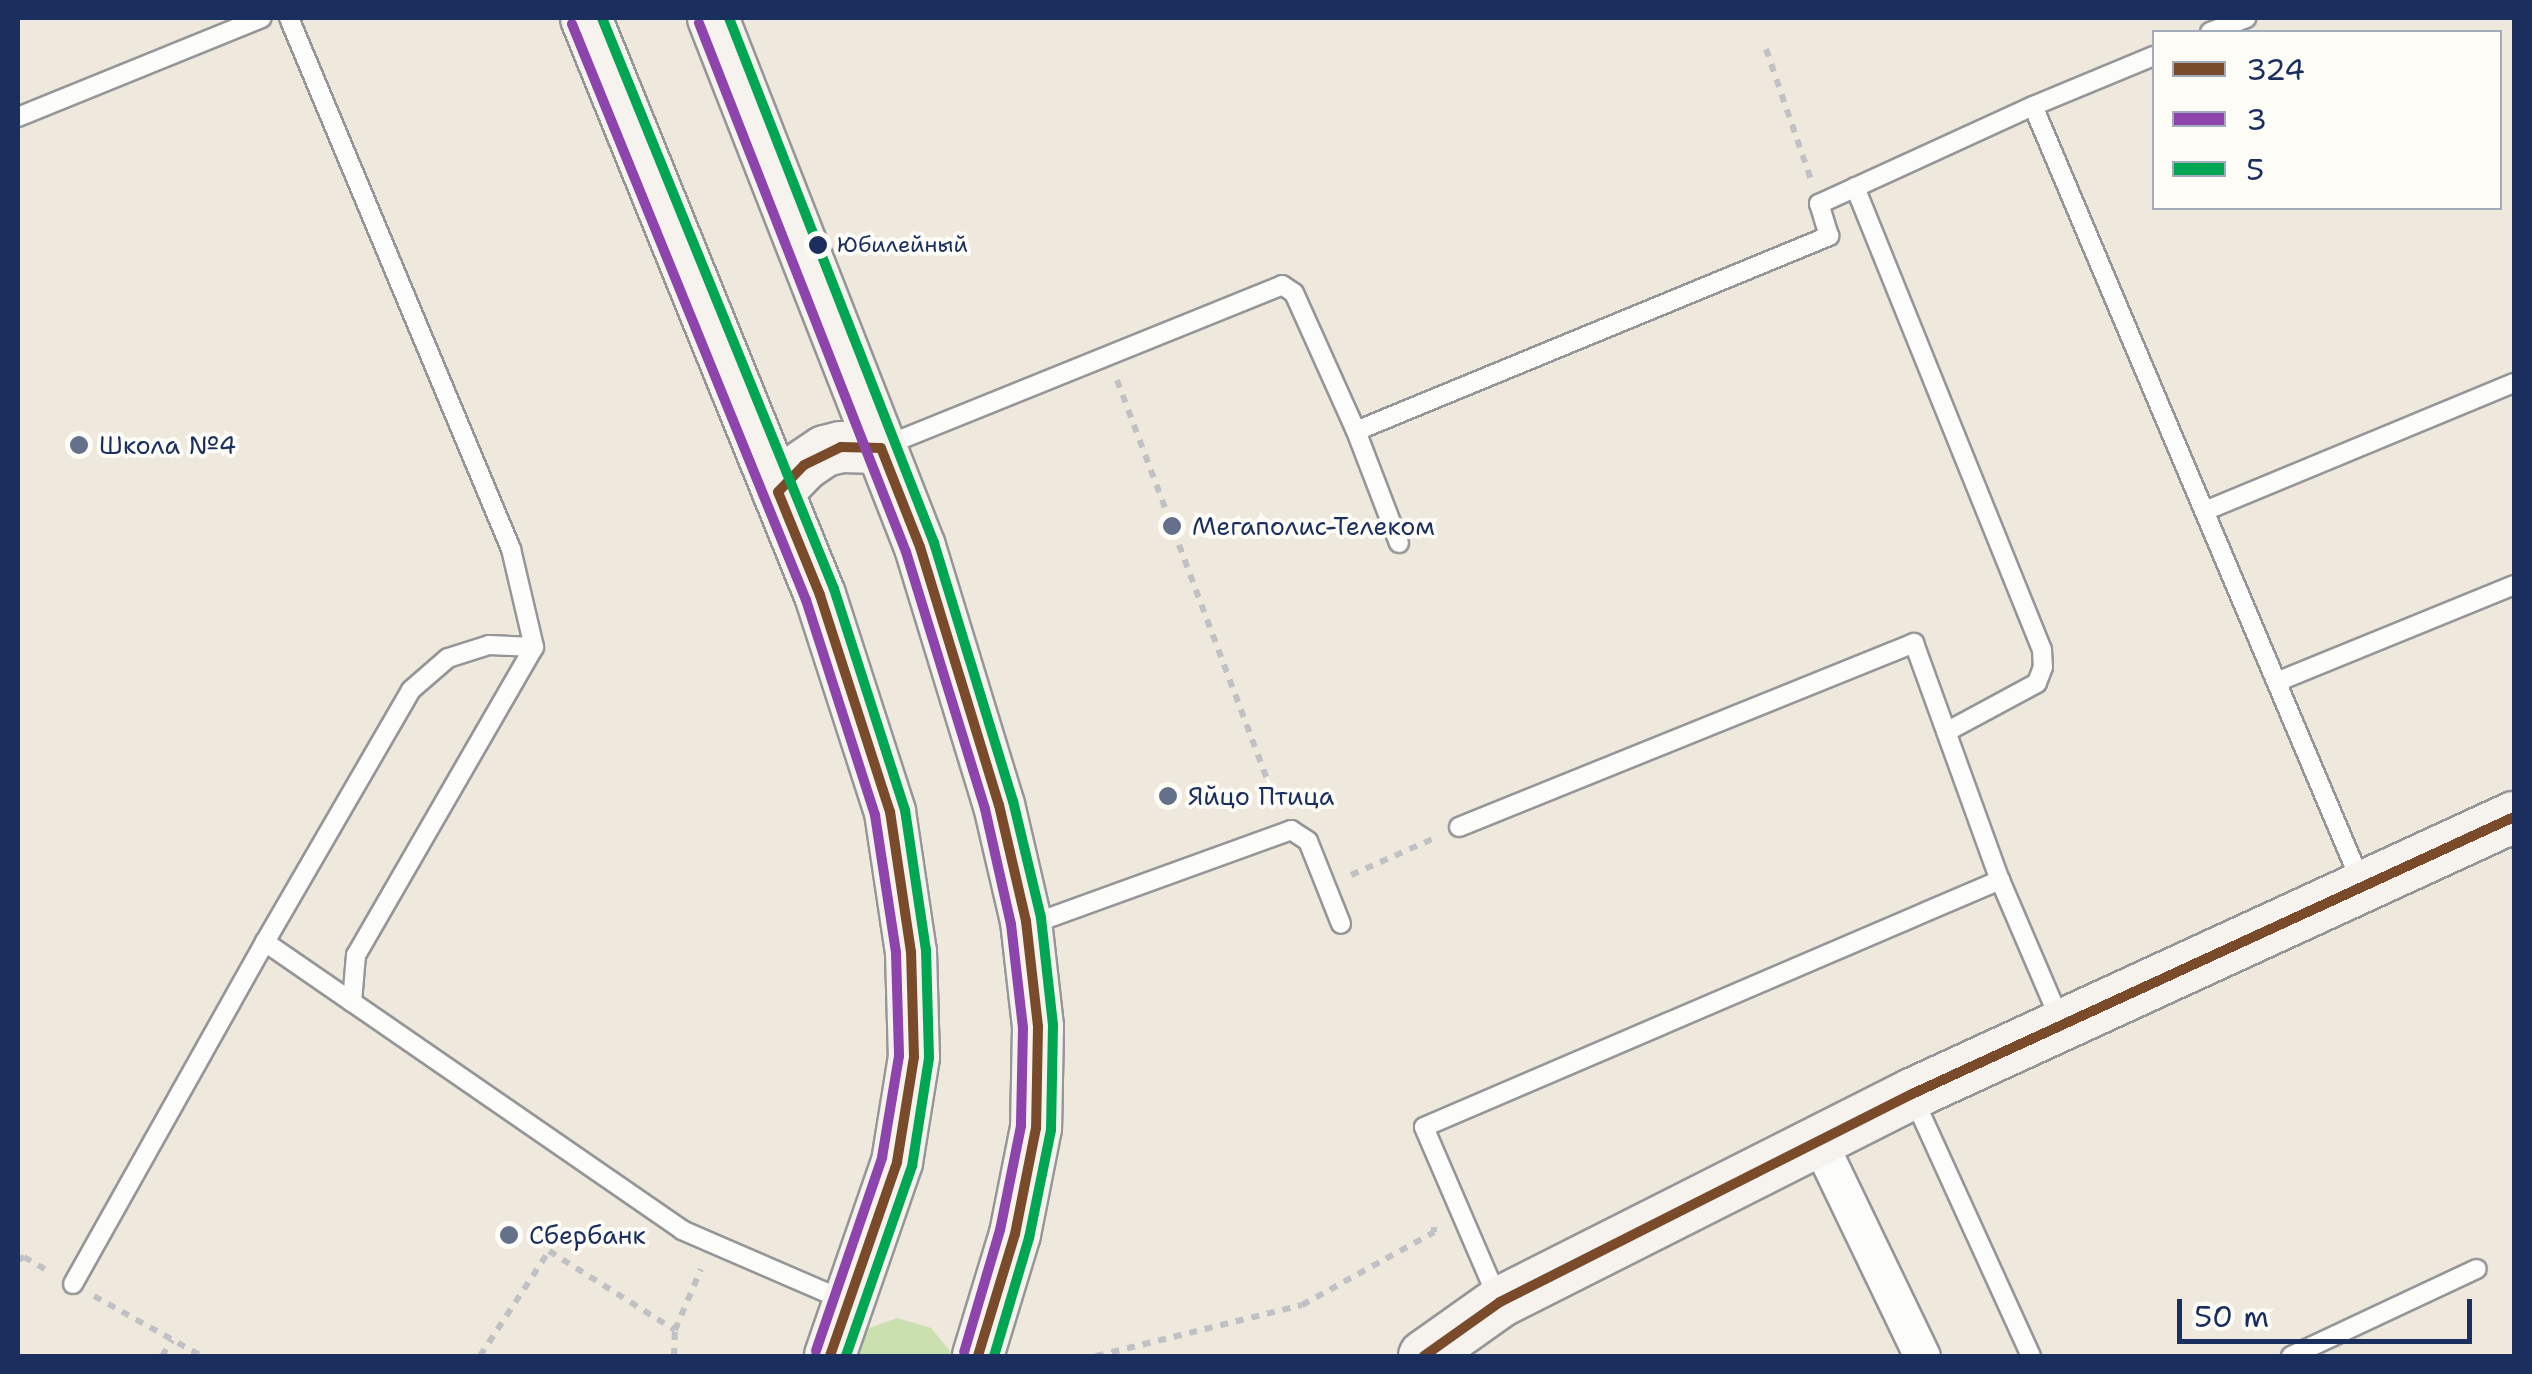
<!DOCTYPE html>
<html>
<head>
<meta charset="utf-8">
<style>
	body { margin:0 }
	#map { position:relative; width:2532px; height:1374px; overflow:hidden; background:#eee8dd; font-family:"Shantell Sans",sans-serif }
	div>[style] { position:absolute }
	.green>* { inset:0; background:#cae1af }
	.path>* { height:6px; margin-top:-3px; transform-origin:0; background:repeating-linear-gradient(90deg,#c0c1c4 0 8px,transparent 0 16px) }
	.roads { filter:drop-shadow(2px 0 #959698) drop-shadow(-2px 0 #959698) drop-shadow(0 2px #959698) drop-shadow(0 -2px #959698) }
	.lane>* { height:18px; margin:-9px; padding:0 9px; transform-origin:9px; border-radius:9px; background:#fcfcfa }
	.street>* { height:35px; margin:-17.5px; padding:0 17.5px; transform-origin:17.5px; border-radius:17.5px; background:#fcfcfa }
	.secondary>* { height:50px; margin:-25px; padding:0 25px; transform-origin:25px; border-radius:25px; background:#f6f3ef }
	.bus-1>* { height:10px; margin:-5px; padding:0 5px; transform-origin:5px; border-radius:5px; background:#7a4b2a }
	.bus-2>* { height:10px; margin:-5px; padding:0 5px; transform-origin:5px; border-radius:5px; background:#8e44ad }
	.bus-3>* { height:10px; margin:-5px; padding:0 5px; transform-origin:5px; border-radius:5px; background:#00a651 }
	.dots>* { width:28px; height:28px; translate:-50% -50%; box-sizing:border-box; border:5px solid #fdfcf7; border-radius:50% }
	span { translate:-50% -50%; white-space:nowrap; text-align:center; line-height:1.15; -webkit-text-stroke:8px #fdfcf7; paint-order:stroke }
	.bus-label { font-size:22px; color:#1b2f5e }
	.left { translate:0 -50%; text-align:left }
	.poi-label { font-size:25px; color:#1b2f5e }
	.frame { position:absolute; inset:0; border:20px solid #1b2f5e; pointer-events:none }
	.legend { position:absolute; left:2152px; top:30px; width:350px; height:180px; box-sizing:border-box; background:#fdfcf7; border:2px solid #a3aaba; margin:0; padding:12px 18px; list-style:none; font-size:30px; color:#1b2f5e }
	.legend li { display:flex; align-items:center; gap:20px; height:50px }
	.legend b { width:50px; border:2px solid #a3aaba }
	.scale { position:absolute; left:2177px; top:1299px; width:295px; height:45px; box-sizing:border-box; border:5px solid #1b2f5e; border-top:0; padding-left:12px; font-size:30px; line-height:35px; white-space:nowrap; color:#1b2f5e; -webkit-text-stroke:8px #fdfcf7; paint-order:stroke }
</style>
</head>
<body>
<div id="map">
	<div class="green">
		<i style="clip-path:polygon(897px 1318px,931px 1328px,954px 1356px,851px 1356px,861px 1331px)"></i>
	</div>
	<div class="path">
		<i style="left:1766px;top:49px;width:139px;rotate:71deg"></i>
		<i style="left:1117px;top:380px;width:458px;rotate:69.4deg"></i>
		<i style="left:1351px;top:875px;width:92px;rotate:-23.8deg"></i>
		<i style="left:18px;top:1260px;width:7px;rotate:-27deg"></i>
		<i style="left:24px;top:1257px;width:28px;rotate:30deg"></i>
		<i style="left:94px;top:1296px;width:124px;rotate:29.1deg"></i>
		<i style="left:162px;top:1356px;width:19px;rotate:-58deg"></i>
		<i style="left:480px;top:1356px;width:126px;rotate:-56.7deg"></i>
		<i style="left:549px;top:1251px;width:149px;rotate:32.1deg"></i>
		<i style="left:674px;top:1356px;width:26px;rotate:-88deg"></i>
		<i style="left:675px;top:1330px;width:66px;rotate:-66.9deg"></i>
		<i style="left:1096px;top:1356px;width:212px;rotate:-13.9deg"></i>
		<i style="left:1302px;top:1305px;width:151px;rotate:-28.9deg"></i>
		<i style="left:1434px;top:1232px;width:5px;rotate:-90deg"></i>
	</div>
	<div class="roads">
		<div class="lane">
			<i style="left:289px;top:18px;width:576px;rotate:67.31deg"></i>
			<i style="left:511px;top:549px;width:101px;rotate:76.8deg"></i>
			<i style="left:534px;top:647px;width:356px;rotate:120deg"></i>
			<i style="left:356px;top:955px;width:47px;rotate:94.9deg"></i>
			<i style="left:352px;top:1002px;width:401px;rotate:34.6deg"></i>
			<i style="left:682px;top:1230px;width:179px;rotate:23.4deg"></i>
			<i style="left:2210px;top:32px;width:39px;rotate:-21deg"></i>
			<i style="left:2033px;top:106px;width:131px;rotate:-22.5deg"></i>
			<i style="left:18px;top:117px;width:263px;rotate:-22.1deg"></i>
			<i style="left:1855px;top:187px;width:499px;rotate:68deg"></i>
			<i style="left:2042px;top:650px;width:17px;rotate:87deg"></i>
			<i style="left:2043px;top:667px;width:17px;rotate:111deg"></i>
			<i style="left:2037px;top:683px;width:103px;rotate:151.7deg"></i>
			<i style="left:1356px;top:431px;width:120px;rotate:69deg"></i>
			<i style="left:882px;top:447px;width:432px;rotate:-22deg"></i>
			<i style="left:1282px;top:285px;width:14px;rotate:34deg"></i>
			<i style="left:1294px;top:293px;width:151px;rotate:65.8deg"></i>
			<i style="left:1356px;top:431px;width:512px;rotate:-22.4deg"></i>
			<i style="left:1829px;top:236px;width:34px;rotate:-107deg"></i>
			<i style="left:1819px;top:204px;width:235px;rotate:-24.6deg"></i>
			<i style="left:2033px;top:106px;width:842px;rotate:67.09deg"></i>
			<i style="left:2207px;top:510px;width:332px;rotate:-22.5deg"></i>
			<i style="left:2279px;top:681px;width:254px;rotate:-22.2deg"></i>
			<i style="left:1459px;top:827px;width:491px;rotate:-22deg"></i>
			<i style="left:1914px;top:643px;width:252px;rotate:70.1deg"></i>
			<i style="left:1032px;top:924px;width:276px;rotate:-19.9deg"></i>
			<i style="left:1291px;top:830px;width:20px;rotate:33deg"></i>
			<i style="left:1308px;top:841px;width:89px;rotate:68.3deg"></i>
			<i style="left:352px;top:1002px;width:106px;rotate:-145.4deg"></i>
			<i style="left:265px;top:942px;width:291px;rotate:-59.9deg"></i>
			<i style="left:411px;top:690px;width:49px;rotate:-40.9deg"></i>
			<i style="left:448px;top:658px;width:43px;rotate:-17.6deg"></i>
			<i style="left:489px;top:645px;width:45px;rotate:2.5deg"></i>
			<i style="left:1912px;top:1095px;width:287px;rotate:65.5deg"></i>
			<i style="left:73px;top:1284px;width:392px;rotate:-60.7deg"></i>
			<i style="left:1498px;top:1299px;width:187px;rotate:-113.3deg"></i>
			<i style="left:1424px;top:1127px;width:627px;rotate:-23.21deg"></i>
			<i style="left:2000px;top:880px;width:155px;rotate:66.8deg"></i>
			<i style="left:2291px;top:1356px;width:205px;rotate:-25.1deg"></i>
		</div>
		<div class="street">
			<i style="left:1819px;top:1142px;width:237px;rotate:64.3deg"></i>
		</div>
		<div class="secondary">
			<i style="left:586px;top:18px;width:623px;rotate:67.93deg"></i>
			<i style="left:820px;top:595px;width:228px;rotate:72.1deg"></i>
			<i style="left:890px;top:812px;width:142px;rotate:81.5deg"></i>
			<i style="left:911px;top:952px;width:105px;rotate:88.4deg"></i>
			<i style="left:914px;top:1057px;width:106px;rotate:99.2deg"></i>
			<i style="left:897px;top:1162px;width:205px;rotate:109.1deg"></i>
			<i style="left:713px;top:18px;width:568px;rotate:68.63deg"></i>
			<i style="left:920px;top:547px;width:270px;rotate:73deg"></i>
			<i style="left:999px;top:805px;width:119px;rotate:76.9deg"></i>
			<i style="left:1026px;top:921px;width:107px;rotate:83.5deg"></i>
			<i style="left:1038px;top:1027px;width:101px;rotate:91.1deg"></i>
			<i style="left:1036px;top:1128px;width:108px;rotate:101.2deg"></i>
			<i style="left:1015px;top:1234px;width:127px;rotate:106.9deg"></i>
			<i style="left:778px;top:492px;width:37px;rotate:-46deg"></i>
			<i style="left:804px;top:465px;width:25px;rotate:-34deg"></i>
			<i style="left:825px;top:451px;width:16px;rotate:-14deg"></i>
			<i style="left:841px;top:447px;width:40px;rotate:1.4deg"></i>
			<i style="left:1424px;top:1356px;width:93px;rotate:-35.4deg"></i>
			<i style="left:1500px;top:1302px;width:462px;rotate:-26.8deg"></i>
			<i style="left:1912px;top:1094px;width:663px;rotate:-24.71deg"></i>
		</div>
	</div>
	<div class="bus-1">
		<i style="left:830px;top:1356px;width:205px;rotate:-70.9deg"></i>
		<i style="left:897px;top:1162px;width:106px;rotate:-80.8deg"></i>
		<i style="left:914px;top:1057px;width:105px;rotate:-91.6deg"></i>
		<i style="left:911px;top:952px;width:142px;rotate:-98.5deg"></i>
		<i style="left:890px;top:812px;width:228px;rotate:-107.9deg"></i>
		<i style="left:820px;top:595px;width:111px;rotate:-112.2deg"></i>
		<i style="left:778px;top:492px;width:37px;rotate:-46deg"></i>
		<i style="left:804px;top:465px;width:41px;rotate:-25.9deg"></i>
		<i style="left:841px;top:447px;width:40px;rotate:1.4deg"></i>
		<i style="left:881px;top:448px;width:106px;rotate:68.5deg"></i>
		<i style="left:920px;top:547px;width:270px;rotate:73deg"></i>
		<i style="left:999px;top:805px;width:119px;rotate:76.9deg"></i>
		<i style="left:1026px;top:921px;width:107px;rotate:83.5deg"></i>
		<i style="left:1038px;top:1027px;width:101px;rotate:91.1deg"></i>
		<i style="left:1036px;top:1128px;width:108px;rotate:101.2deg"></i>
		<i style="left:1015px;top:1234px;width:127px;rotate:106.9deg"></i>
		<i style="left:1424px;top:1356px;width:93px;rotate:-35.4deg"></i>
		<i style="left:1500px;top:1302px;width:462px;rotate:-26.8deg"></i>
		<i style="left:1912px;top:1094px;width:663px;rotate:-24.71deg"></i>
	</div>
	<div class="bus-2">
		<i style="left:699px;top:23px;width:568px;rotate:68.63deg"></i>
		<i style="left:906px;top:552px;width:269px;rotate:72.9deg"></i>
		<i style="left:985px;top:809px;width:118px;rotate:77.3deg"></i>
		<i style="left:1011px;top:924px;width:105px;rotate:83.4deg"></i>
		<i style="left:1023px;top:1028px;width:98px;rotate:91.2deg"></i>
		<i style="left:1021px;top:1126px;width:106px;rotate:101.4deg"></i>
		<i style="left:1000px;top:1230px;width:127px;rotate:106.4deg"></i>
		<i style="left:572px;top:24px;width:622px;rotate:67.89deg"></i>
		<i style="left:806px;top:600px;width:226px;rotate:72.2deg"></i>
		<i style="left:875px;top:815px;width:140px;rotate:81.3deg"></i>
		<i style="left:896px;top:953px;width:103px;rotate:88.3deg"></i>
		<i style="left:899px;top:1056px;width:103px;rotate:99.5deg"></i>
		<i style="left:882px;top:1158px;width:204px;rotate:108.9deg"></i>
	</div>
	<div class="bus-3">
		<i style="left:602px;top:18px;width:616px;rotate:67.89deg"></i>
		<i style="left:834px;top:589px;width:232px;rotate:72.2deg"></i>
		<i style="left:905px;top:810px;width:142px;rotate:81.5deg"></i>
		<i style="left:926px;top:950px;width:108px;rotate:88.4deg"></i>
		<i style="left:929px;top:1058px;width:109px;rotate:98.9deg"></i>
		<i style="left:912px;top:1166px;width:201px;rotate:109.2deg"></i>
		<i style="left:729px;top:18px;width:564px;rotate:68.67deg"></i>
		<i style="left:934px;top:543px;width:270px;rotate:73deg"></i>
		<i style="left:1013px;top:801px;width:120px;rotate:76.5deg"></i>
		<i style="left:1041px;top:918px;width:108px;rotate:83.6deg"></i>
		<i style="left:1053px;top:1025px;width:105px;rotate:91.1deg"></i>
		<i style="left:1051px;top:1130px;width:110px;rotate:101.5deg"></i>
		<i style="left:1029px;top:1238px;width:123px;rotate:106.5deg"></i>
	</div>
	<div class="dots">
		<i style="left:818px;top:245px;background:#1b2f5e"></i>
		<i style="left:79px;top:445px;background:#65708a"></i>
		<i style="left:1172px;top:526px;background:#65708a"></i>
		<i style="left:1168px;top:796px;background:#65708a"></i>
		<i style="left:509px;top:1235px;background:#65708a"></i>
	</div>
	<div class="bus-label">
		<span class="left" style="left:837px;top:245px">Юбилейный</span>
	</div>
	<div class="poi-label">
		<span class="left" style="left:99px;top:445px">Школа №4</span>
		<span class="left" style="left:1192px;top:526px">Мегаполис-Телеком</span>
		<span class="left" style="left:1188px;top:796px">Яйцо Птица</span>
		<span class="left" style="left:529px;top:1235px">Сбербанк</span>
	</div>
	<div class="frame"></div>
	<ul class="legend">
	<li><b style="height:12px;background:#7a4b2a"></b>324</li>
	<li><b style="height:12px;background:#8e44ad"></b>3</li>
	<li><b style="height:12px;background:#00a651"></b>5</li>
	</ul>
	<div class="scale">50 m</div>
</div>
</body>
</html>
